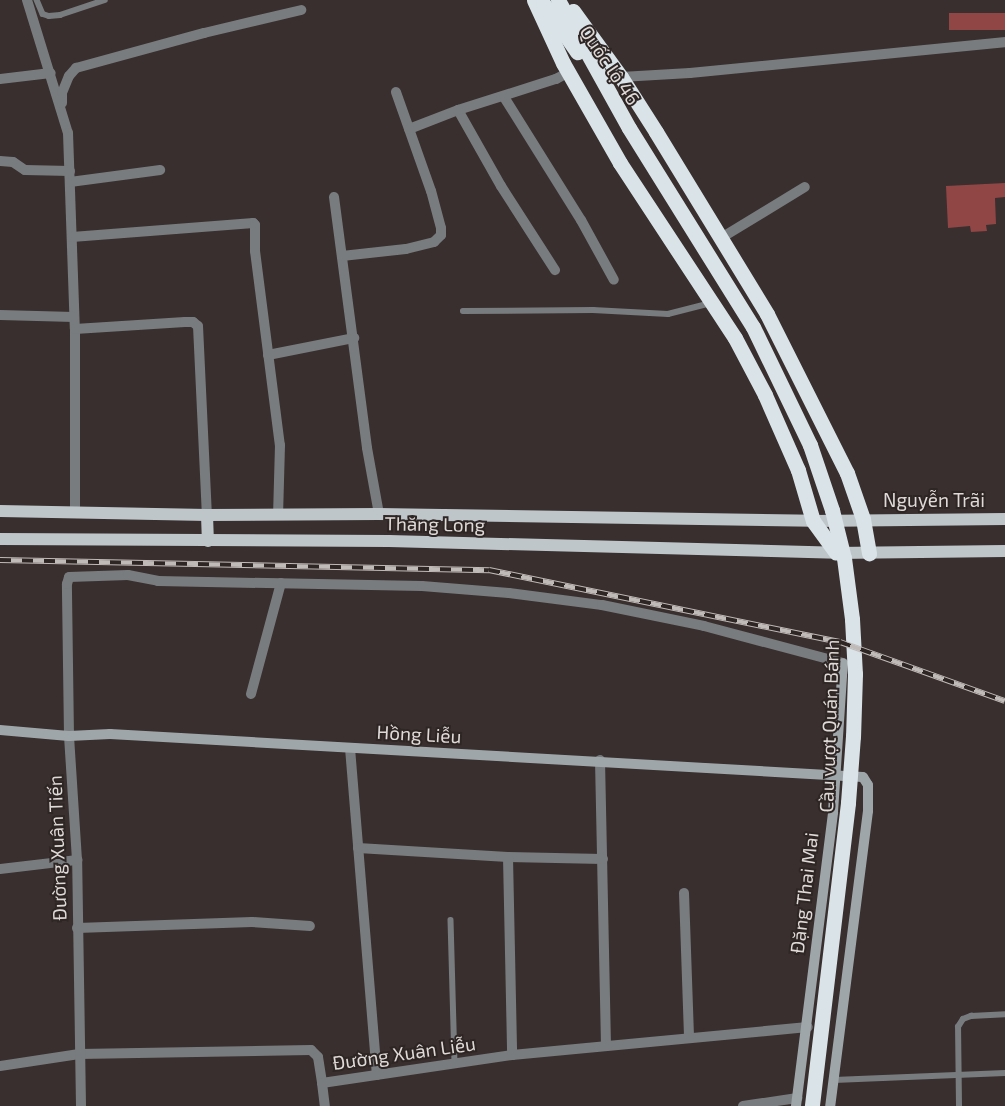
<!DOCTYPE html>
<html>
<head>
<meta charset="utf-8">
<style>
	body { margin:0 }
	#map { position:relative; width:1005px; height:1106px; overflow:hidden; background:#382f2e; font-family:"Exo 2",sans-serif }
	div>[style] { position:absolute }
	.building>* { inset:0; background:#904645; transform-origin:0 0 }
	.lane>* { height:5.5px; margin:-2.75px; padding:0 2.75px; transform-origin:2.75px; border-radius:2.75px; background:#787c7e }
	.street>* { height:10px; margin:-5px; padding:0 5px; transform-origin:5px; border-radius:5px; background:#787c7e }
	.secondary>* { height:10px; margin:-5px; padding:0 5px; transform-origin:5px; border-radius:5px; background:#9fa6a9 }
	.primary>* { height:12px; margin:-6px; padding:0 6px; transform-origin:6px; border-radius:6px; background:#bec6ca }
	.highway>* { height:15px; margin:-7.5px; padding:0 7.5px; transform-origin:7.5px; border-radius:7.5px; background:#d9e3e8 }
	.rail>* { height:5.5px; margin-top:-2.75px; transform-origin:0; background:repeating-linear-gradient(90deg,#2e2525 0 11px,#c0bab9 0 22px); box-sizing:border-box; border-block:1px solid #c0bab9 }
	span { translate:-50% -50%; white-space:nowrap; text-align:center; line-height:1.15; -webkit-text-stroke:4px #2e2525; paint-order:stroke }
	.street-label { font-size:19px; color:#dfd9d8 }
</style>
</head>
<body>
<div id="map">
	<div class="building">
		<i style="left:1005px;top:13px;width:17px;height:56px;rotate:90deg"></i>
		<i style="clip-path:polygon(1005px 183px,1005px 197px,995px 198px,996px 224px,986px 225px,987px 231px,971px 232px,970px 226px,948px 228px,946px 186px)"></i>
	</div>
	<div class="lane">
		<i style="left:37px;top:0;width:15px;rotate:67deg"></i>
		<i style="left:43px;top:14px;width:6px;rotate:18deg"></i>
		<i style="left:49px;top:16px;width:11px;rotate:-5deg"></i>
		<i style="left:60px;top:15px;width:47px;rotate:-18.4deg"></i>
		<i style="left:463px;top:311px;width:130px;rotate:-0.4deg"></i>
		<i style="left:593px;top:310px;width:75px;rotate:3.1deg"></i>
		<i style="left:668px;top:314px;width:44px;rotate:-14.3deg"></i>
		<i style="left:451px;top:920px;width:145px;rotate:88.4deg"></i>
		<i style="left:834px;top:1080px;width:171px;rotate:-2.3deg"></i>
		<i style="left:959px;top:1106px;width:79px;rotate:-90.7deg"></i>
		<i style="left:958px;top:1027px;width:9px;rotate:-58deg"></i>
		<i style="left:963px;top:1019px;width:9px;rotate:-21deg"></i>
		<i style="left:971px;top:1016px;width:34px;rotate:-3deg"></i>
	</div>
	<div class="street">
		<i style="left:27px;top:0;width:139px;rotate:72.9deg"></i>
		<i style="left:68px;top:133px;width:196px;rotate:88deg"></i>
		<i style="left:75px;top:329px;width:183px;rotate:90deg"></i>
		<i style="left:621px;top:77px;width:69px;rotate:-3.3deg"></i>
		<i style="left:690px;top:73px;width:317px;rotate:-5.6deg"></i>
		<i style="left:0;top:79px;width:51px;rotate:-6.7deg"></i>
		<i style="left:504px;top:97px;width:145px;rotate:58deg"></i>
		<i style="left:581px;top:220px;width:68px;rotate:61.2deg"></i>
		<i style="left:62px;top:103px;width:10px;rotate:-90deg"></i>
		<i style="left:62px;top:93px;width:18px;rotate:-68deg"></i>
		<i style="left:69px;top:76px;width:11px;rotate:-49deg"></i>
		<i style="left:76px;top:68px;width:133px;rotate:-15.3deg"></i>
		<i style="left:204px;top:33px;width:100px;rotate:-13.3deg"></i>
		<i style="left:458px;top:110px;width:87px;rotate:60.5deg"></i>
		<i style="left:501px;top:186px;width:100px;rotate:57.3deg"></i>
		<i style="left:409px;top:129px;width:53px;rotate:-21.2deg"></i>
		<i style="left:458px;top:110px;width:103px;rotate:-17.6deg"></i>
		<i style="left:556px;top:79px;width:15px;rotate:-28deg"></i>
		<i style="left:0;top:161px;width:13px;rotate:4deg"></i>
		<i style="left:13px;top:162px;width:14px;rotate:34deg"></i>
		<i style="left:25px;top:170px;width:45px;rotate:1.3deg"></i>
		<i style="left:70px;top:182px;width:91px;rotate:-7.6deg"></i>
		<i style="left:334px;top:197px;width:253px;rotate:82.5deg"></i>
		<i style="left:367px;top:448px;width:67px;rotate:79.7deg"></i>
		<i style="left:72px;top:237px;width:182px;rotate:-4.4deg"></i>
		<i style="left:253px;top:223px;width:3px;rotate:45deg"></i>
		<i style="left:255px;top:225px;width:26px;rotate:90deg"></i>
		<i style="left:255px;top:251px;width:196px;rotate:82.7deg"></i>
		<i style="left:280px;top:445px;width:70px;rotate:91.6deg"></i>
		<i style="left:721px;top:238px;width:98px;rotate:-31.3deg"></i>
		<i style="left:342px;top:256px;width:64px;rotate:-6.2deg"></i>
		<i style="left:406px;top:249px;width:29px;rotate:-14deg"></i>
		<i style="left:434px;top:242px;width:10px;rotate:-45deg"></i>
		<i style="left:441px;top:235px;width:7px;rotate:-90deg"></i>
		<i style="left:441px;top:228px;width:38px;rotate:-105deg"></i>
		<i style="left:431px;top:191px;width:105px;rotate:-109.5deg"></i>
		<i style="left:0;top:315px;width:74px;rotate:1.5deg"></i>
		<i style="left:75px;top:329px;width:110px;rotate:-3.6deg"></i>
		<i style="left:185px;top:322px;width:8px"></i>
		<i style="left:193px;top:322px;width:6px;rotate:39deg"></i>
		<i style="left:198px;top:326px;width:189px;rotate:87.3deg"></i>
		<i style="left:268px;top:355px;width:88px;rotate:-11.2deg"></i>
		<i style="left:251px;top:694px;width:115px;rotate:-74.9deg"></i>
		<i style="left:350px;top:748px;width:328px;rotate:85.3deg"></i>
		<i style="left:600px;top:760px;width:286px;rotate:88.8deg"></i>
		<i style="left:358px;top:848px;width:150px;rotate:3.4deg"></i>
		<i style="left:508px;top:857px;width:95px;rotate:1.2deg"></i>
		<i style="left:508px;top:857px;width:198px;rotate:88.8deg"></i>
		<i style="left:0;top:869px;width:78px;rotate:-6.7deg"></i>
		<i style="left:684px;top:893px;width:145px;rotate:88deg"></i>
		<i style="left:77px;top:928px;width:175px;rotate:-2deg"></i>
		<i style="left:252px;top:922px;width:58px;rotate:3.9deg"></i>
		<i style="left:0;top:1066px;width:80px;rotate:-8.6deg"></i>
		<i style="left:79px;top:1054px;width:232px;rotate:-1deg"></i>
		<i style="left:311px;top:1050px;width:10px;rotate:45deg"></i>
		<i style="left:318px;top:1057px;width:26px;rotate:81deg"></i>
		<i style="left:322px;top:1083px;width:192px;rotate:-8.4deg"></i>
		<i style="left:512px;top:1055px;width:297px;rotate:-5.4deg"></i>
		<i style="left:322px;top:1083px;width:23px;rotate:83deg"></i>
		<i style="left:81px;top:1106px;width:246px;rotate:-90.9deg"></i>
		<i style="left:77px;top:860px;width:124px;rotate:-93.7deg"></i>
		<i style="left:69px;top:736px;width:152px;rotate:-90.8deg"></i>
		<i style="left:67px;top:584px;width:7px;rotate:-74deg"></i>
		<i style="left:69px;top:577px;width:59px;rotate:-1.9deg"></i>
		<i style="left:128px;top:575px;width:31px;rotate:11deg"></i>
		<i style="left:158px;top:581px;width:264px;rotate:1.1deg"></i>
		<i style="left:422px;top:586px;width:87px;rotate:4.6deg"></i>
		<i style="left:509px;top:593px;width:94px;rotate:7.4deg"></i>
		<i style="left:602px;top:605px;width:104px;rotate:11.6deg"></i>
		<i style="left:704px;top:626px;width:144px;rotate:14.9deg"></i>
		<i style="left:743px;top:1106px;width:55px;rotate:-8.4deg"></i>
	</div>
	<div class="secondary">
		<i style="left:0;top:730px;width:69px;rotate:5deg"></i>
		<i style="left:69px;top:736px;width:41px;rotate:-2.8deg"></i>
		<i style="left:110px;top:734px;width:754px;rotate:3.27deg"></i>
		<i style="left:863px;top:777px;width:9px;rotate:58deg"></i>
		<i style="left:868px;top:785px;width:26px;rotate:90deg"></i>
		<i style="left:868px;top:811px;width:297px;rotate:97.3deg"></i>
		<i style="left:796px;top:1106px;width:296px;rotate:-82.8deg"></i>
		<i style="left:833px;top:812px;width:149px;rotate:-86.2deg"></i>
	</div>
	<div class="primary">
		<i style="left:0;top:511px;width:207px;rotate:1.1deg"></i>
		<i style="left:207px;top:515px;width:172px;rotate:-0.3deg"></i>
		<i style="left:379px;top:514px;width:434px;rotate:0.9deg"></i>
		<i style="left:813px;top:521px;width:192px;rotate:-0.6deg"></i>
		<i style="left:207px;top:515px;width:26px;rotate:88deg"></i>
		<i style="left:0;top:539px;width:389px;rotate:0.3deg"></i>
		<i style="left:389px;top:541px;width:447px;rotate:1.5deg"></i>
		<i style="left:836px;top:553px;width:169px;rotate:-0.7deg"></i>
	</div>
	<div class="highway">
		<i style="left:534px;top:0;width:69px;rotate:65.3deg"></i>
		<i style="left:563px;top:63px;width:115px;rotate:60.3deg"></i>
		<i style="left:620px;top:163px;width:209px;rotate:56.7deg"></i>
		<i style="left:735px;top:338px;width:64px;rotate:62.2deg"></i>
		<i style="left:765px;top:395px;width:82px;rotate:66.3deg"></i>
		<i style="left:798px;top:470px;width:53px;rotate:73.6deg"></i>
		<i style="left:813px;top:521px;width:39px;rotate:54deg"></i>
		<i style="left:558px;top:0;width:146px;rotate:61deg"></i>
		<i style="left:629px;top:128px;width:234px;rotate:58.1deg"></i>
		<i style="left:753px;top:327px;width:131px;rotate:64.2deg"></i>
		<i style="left:810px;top:445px;width:69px;rotate:71.3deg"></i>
		<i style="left:832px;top:510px;width:49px;rotate:76deg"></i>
		<i style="left:844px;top:558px;width:62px;rotate:82.5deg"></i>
		<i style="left:852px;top:619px;width:55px;rotate:86.9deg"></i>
		<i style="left:855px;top:674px;width:62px;rotate:91.8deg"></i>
		<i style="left:853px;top:736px;width:67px;rotate:94.3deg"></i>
		<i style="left:848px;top:803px;width:305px;rotate:96.8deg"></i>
		<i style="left:543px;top:3px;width:60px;rotate:55.2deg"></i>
		<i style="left:573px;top:11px;width:82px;rotate:54deg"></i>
		<i style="left:621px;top:77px;width:65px;rotate:57.5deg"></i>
		<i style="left:656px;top:132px;width:213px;rotate:58.6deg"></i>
		<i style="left:767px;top:314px;width:178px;rotate:63.3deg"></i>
		<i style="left:847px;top:473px;width:49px;rotate:70.8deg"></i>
		<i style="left:863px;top:519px;width:35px;rotate:80deg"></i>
	</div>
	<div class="rail">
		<i style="left:0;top:560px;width:489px;rotate:1.2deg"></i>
		<i style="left:489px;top:570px;width:358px;rotate:11.6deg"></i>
		<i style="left:840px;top:642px;width:175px;rotate:19.7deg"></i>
	</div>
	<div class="street-label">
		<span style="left:610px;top:65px;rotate:56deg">Quốc lộ 46</span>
		<span style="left:934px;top:500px">Nguyễn Trãi</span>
		<span style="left:435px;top:524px;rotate:1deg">Thăng Long</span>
		<span style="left:829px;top:726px;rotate:-88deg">Cầu vượt Quán Bánh</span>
		<span style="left:419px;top:734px;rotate:3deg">Hồng Liễu</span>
		<span style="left:57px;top:848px;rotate:-92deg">Đường Xuân Tiến</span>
		<span style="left:804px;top:893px;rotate:-83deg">Đặng Thai Mai</span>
		<span style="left:404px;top:1053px;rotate:-8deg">Đường Xuân Liễu</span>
	</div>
</div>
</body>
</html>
